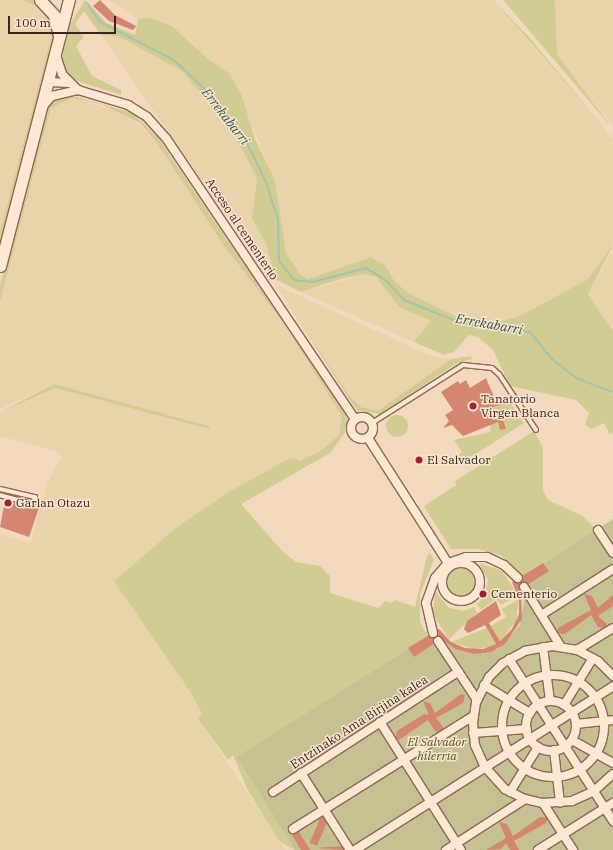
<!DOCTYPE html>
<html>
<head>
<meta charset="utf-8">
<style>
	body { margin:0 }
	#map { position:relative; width:613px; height:850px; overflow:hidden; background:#f2d9be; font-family:"IBM Plex Serif",serif }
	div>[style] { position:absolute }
	.farmland>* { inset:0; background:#e9d3ab }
	.green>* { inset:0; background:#d1cc91 }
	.round { border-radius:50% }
	.cemetery>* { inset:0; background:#c5c192 }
	.stream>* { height:2px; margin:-1px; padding:0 1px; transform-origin:1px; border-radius:1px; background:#a2c4b3 }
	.building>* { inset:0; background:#d58670; transform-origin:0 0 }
	.roads { filter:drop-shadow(1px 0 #8d6855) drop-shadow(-1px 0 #8d6855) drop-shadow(0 1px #8d6855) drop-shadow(0 -1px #8d6855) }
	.lane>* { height:4px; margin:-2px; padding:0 2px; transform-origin:2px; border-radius:2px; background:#fce8d3 }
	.street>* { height:8px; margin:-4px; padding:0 4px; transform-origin:4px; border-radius:4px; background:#fce8d3 }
	.street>.ring { margin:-4px; padding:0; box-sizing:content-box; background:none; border:8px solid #fce8d3; border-radius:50% }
	.secondary>* { height:11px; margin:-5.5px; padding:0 5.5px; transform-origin:5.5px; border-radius:5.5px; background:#fce8d3 }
	.dots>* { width:11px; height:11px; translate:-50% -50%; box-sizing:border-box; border:2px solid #f9e4cf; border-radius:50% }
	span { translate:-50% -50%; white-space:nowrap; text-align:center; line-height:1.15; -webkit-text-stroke:3px #f9e4cf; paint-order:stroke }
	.street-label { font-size:12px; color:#3b241b }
	.poi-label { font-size:12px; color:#3b241b }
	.left { translate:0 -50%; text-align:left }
	.park-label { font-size:12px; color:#565920; font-style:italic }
	.water-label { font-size:13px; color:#295c4f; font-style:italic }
	.scale { position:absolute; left:8px; top:16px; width:108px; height:18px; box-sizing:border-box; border:2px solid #3b241b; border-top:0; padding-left:5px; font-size:12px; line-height:14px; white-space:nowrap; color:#3b241b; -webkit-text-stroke:3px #f9e4cf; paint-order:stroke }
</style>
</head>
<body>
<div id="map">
	<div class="farmland">
		<i style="clip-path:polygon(0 0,25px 0,38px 7px,46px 16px,51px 38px,0 232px)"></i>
		<i style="clip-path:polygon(108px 0,493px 0,613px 139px,613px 245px,588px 279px,520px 316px,491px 324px,479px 317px,467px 321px,457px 317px,410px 294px,395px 282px,385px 265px,371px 257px,308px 279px,300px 274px,286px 253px,275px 180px,229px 73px,208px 59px,172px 26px,150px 18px,138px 19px)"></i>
		<i style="clip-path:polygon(555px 0,613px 0,613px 125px,561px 63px,557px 54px)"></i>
		<i style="clip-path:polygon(101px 35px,118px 36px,182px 71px,231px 129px,257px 179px,252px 219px,266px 243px,275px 279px,269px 277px)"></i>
		<i style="clip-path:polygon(73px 98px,124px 113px,155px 140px,224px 246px,283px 322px,342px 416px,339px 436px,322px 450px,300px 461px,290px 458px,227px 493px,177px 527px,114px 581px,191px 693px,202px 714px,198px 719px,286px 850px,0 850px,0 534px,30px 543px,48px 482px,61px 457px,55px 451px,0 436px,0 412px,54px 388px,209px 429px,209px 426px,54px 384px,0 409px,0 302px,51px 108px)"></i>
		<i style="clip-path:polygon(613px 250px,613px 332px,588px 294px)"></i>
		<i style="clip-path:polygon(364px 274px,379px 280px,399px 307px,431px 321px,424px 335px,414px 342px,301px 292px)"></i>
		<i style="clip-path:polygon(276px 285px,431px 356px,451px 359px,378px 411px,361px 407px,350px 397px)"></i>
	</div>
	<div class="green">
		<i style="clip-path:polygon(23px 0,34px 0,48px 13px,55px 39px,0 246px,0 232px,51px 38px,46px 16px,38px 7px)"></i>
		<i style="clip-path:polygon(85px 0,107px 23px,135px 35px,138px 19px,150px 18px,172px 26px,208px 59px,229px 73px,241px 94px,255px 139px,275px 180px,286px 253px,300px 274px,308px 279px,371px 257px,385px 265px,395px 282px,410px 294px,457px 317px,467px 321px,479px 317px,491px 324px,520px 316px,588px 279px,613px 245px,588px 294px,613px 332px,613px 434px,609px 433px,604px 423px,592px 429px,585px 425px,589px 413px,576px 400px,510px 386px,493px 350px,478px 337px,469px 335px,454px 352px,444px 355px,414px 342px,431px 321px,399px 307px,376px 277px,364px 274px,340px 279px,301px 292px,275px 279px,266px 243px,252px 219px,257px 178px,231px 129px,182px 71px,118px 36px,101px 35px,84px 11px,75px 24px,84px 37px,76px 46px,92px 76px,121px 90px,121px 95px,68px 78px,60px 58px,67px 29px)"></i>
		<i style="clip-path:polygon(493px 0,529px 37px,613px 139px,539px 52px)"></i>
		<i style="clip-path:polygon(503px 0,555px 0,557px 54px,613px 129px)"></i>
		<i style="clip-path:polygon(66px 94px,133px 113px,159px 139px,344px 411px,347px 420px,345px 433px,330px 453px,241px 504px,283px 552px,296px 562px,320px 566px,330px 576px,330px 593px,378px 608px,385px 601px,392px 603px,395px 600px,415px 607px,427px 556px,430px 553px,434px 560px,420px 594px,420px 622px,428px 636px,351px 685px,261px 795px,295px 850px,280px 842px,248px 791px,233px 755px,228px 760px,198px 719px,202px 714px,191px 693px,114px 581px,177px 527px,227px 493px,290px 458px,300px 461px,322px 450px,339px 435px,342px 416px,283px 322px,224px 246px,155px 140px,140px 123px,103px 105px,73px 98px,51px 108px,0 302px,0 285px,46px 111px,54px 99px)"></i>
		<i style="clip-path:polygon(276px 285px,350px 397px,361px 407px,378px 411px,451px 359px,470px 356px,473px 359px,459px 362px,380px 414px,357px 411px)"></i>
		<i style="clip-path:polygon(54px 384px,209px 426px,209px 429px,55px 388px,0 412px)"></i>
		<i style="clip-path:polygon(510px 402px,524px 423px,463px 462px,458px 455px,462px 452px,454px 440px,491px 432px,490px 425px,498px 422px,500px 430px,506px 429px,500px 410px,494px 411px,497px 419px,493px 420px,489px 408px)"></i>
		<i class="round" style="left:386px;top:415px;width:22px;height:22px"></i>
		<i style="clip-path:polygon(534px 431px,543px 448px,543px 490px,548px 500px,583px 516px,596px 530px,523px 575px,501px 555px,478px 549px,451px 549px,424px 506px,456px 485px,455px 481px)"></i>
		<i style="clip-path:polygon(479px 563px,502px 571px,518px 595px,501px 605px,496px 599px,481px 610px,477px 604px,486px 594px,488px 580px)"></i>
		<i class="round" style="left:446px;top:568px;width:30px;height:30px"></i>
		<i style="clip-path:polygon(435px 591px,449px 608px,463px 611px,474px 607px,477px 613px,449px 639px,433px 614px)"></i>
		<i style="clip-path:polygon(519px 599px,516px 621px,500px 641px,491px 626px,506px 617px,502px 609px)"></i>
		<i style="clip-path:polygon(487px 628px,496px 644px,490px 647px,474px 649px,451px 642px)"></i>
	</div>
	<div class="cemetery">
		<i style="clip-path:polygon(613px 519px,613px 850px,295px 850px,237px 757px,414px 645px,441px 639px,455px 649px,474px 654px,499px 648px,520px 625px,524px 602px,520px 586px,526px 574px)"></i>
	</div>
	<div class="stream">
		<i style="left:87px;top:3px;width:23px;rotate:56deg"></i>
		<i style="left:100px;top:22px;width:83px;rotate:27.2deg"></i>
		<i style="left:174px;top:60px;width:52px;rotate:43.5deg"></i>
		<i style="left:212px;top:96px;width:50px;rotate:51.5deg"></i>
		<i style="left:243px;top:135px;width:50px;rotate:63.9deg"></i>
		<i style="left:265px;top:180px;width:41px;rotate:71.6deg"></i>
		<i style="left:278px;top:219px;width:42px;rotate:88.6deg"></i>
		<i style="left:279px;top:261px;width:24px;rotate:52deg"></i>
		<i style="left:294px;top:280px;width:19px;rotate:6deg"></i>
		<i style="left:313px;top:282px;width:55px;rotate:-14.8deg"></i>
		<i style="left:366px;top:268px;width:22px;rotate:32deg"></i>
		<i style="left:385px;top:280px;width:28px;rotate:46deg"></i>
		<i style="left:404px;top:300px;width:61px;rotate:22deg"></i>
		<i style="left:461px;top:323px;width:70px;rotate:7.4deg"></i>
		<i style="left:530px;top:332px;width:35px;rotate:51deg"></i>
		<i style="left:552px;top:359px;width:31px;rotate:38deg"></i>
		<i style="left:576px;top:378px;width:40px;rotate:21deg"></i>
	</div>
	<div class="building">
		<i style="clip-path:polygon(100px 0,115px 15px,136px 26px,133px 30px,109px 21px,93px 6px)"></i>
		<i style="clip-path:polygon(486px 378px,495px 399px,499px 396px,504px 404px,489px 408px,493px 420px,497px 419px,494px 411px,500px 410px,506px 429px,500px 430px,498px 422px,463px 436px,452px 425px,443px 428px,449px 421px,445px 415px,453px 410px,441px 392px,458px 381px,460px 384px,466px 380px,470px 388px)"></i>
		<i style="clip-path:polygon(5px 500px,39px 508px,29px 537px,0 527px)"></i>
		<i style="clip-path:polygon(543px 563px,549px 571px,521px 589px,522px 619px,505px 644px,491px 652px,474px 654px,455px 649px,441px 639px,414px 657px,408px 648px,439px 629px,451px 642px,465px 648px,483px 649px,496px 644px,485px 625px,468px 633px,464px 629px,467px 621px,496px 601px,501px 615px,489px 623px,500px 641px,512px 629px,519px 614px,519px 599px,512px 582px)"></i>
		<i style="clip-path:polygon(584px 594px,592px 596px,598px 608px,613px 595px,613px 606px,598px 616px,607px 624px,606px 629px,598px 627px,591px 615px,565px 634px,557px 633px,558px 628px,591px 610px)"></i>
		<i style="clip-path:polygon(461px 694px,465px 695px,463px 703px,436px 718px,444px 728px,443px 733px,435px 731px,428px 720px,399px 740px,395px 739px,397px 731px,424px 714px,429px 715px,423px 701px,430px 703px,435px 713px)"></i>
		<i style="left:321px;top:816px;width:8px;height:29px;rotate:23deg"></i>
		<i style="clip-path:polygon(540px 817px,548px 818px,546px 823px,514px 841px,519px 850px,510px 850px,506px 843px,501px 849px,486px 850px,506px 838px,499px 822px,507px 824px,513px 836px)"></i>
		<i style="clip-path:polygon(298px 830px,310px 850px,301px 850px,292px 835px)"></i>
		<i style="clip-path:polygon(344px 846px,344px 850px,315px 848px)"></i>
	</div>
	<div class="roads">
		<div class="lane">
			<i style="left:372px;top:423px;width:108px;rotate:-32.5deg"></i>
			<i style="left:463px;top:365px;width:29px;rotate:6deg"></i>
			<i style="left:492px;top:368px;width:9px;rotate:41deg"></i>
			<i style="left:499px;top:374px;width:67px;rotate:56.5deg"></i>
			<i style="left:0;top:489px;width:36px;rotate:13deg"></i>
			<i style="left:35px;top:497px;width:7px;rotate:106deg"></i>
			<i style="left:33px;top:504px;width:34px;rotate:-165deg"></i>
		</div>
		<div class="street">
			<i style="left:56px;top:55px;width:20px;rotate:72deg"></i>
			<i style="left:62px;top:74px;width:23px;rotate:45deg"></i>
			<i style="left:49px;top:82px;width:21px;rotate:3deg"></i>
			<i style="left:42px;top:107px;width:15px;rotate:-48deg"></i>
			<i style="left:52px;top:96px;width:27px;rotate:-13deg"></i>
			<i style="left:78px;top:90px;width:52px;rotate:16.7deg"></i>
			<i style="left:128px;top:105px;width:22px;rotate:32deg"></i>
			<i style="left:147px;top:117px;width:28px;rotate:48deg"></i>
			<i style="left:166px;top:138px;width:339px;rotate:56.1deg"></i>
			<i class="ring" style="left:351px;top:417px;width:14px;height:14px"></i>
			<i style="left:368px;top:438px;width:152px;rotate:57.4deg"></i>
			<i style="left:598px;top:530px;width:27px;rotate:57deg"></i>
			<i class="ring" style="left:442px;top:563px;width:30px;height:30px"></i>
			<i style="left:524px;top:587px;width:70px;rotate:58.3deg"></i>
			<i style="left:543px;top:614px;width:83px;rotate:-32.7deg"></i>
			<i style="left:433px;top:633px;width:31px;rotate:-103deg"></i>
			<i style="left:426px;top:603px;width:27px;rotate:-70deg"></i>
			<i style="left:435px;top:578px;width:20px;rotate:-49deg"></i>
			<i style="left:448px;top:563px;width:19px;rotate:-18deg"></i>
			<i style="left:466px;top:557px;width:21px"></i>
			<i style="left:487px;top:557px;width:19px;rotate:25deg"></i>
			<i style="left:504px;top:565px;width:19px;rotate:43deg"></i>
			<i style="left:438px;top:641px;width:71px;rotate:56.5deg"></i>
			<i style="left:543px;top:647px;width:54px;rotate:82.6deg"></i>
			<i style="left:577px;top:650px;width:42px;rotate:-31.4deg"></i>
			<i style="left:509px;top:659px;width:193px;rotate:57.3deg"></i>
			<i class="ring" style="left:502px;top:675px;width:94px;height:94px"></i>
			<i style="left:613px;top:676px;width:21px;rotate:-135deg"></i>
			<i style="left:598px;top:661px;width:24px;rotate:-152deg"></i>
			<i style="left:577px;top:650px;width:25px;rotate:-171deg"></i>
			<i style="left:552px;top:646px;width:27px;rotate:170deg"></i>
			<i style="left:525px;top:651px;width:26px;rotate:151deg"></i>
			<i style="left:502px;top:664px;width:18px;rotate:135deg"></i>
			<i style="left:489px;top:677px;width:28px;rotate:117deg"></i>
			<i style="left:476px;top:702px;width:21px;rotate:98deg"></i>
			<i style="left:473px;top:723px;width:22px;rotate:85deg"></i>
			<i style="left:475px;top:745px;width:24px;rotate:66deg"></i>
			<i style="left:485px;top:767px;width:30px;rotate:48deg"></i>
			<i style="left:505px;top:789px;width:22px;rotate:27deg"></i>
			<i style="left:525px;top:799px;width:17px;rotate:13deg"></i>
			<i style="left:542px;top:803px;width:30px;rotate:-4deg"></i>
			<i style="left:572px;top:801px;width:24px;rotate:-24deg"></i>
			<i style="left:594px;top:791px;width:25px;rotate:-42deg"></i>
			<i style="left:484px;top:685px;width:54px;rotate:31.3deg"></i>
			<i class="ring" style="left:526px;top:701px;width:42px;height:42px"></i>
			<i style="left:564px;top:705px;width:55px;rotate:-58.3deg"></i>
			<i style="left:380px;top:722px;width:151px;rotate:57.7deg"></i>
			<i style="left:576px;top:724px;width:37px;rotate:-6deg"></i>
			<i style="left:473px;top:733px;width:54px;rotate:-4.2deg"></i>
			<i style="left:572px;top:740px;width:47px;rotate:29.3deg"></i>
			<i style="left:554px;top:750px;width:53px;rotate:83.5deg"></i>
			<i style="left:301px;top:773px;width:91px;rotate:57.5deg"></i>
			<i style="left:273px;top:792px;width:221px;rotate:-33deg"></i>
			<i style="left:510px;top:792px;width:53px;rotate:-58.1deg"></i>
			<i style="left:543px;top:803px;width:56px;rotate:57.4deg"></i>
			<i style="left:293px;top:829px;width:213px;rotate:-32.1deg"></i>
			<i style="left:355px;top:850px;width:306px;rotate:-32.4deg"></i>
			<i style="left:446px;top:850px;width:94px;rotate:-32.8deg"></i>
			<i style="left:538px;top:850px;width:89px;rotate:-32.1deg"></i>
		</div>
		<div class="secondary">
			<i style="left:40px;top:0;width:21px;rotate:47deg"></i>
			<i style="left:54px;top:15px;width:21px;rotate:76deg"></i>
			<i style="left:0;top:266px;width:275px;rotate:-75.5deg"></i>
		</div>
	</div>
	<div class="dots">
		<i style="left:473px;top:406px;background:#a21f3a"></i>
		<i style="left:419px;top:460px;background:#a21f3a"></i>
		<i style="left:8px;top:503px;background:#a21f3a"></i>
		<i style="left:483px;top:594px;background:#a21f3a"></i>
	</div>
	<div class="street-label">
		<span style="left:242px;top:229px;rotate:56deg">Acceso al cementerio</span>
		<span style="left:359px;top:722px;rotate:-33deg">Entzinako Ama Birjina kalea</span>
	</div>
	<div class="poi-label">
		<span class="left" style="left:481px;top:406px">Tanatorio<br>Virgen Blanca</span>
		<span class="left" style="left:427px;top:460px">El Salvador</span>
		<span class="left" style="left:16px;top:503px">Garlan Otazu</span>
		<span class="left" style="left:491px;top:594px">Cementerio</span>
	</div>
	<div class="park-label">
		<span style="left:437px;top:749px">El Salvador<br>hilerria</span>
	</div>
	<div class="water-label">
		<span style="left:225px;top:117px;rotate:52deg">Errekabarri</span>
		<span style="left:489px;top:325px;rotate:10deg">Errekabarri</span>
	</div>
	<div class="scale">100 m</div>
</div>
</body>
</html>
